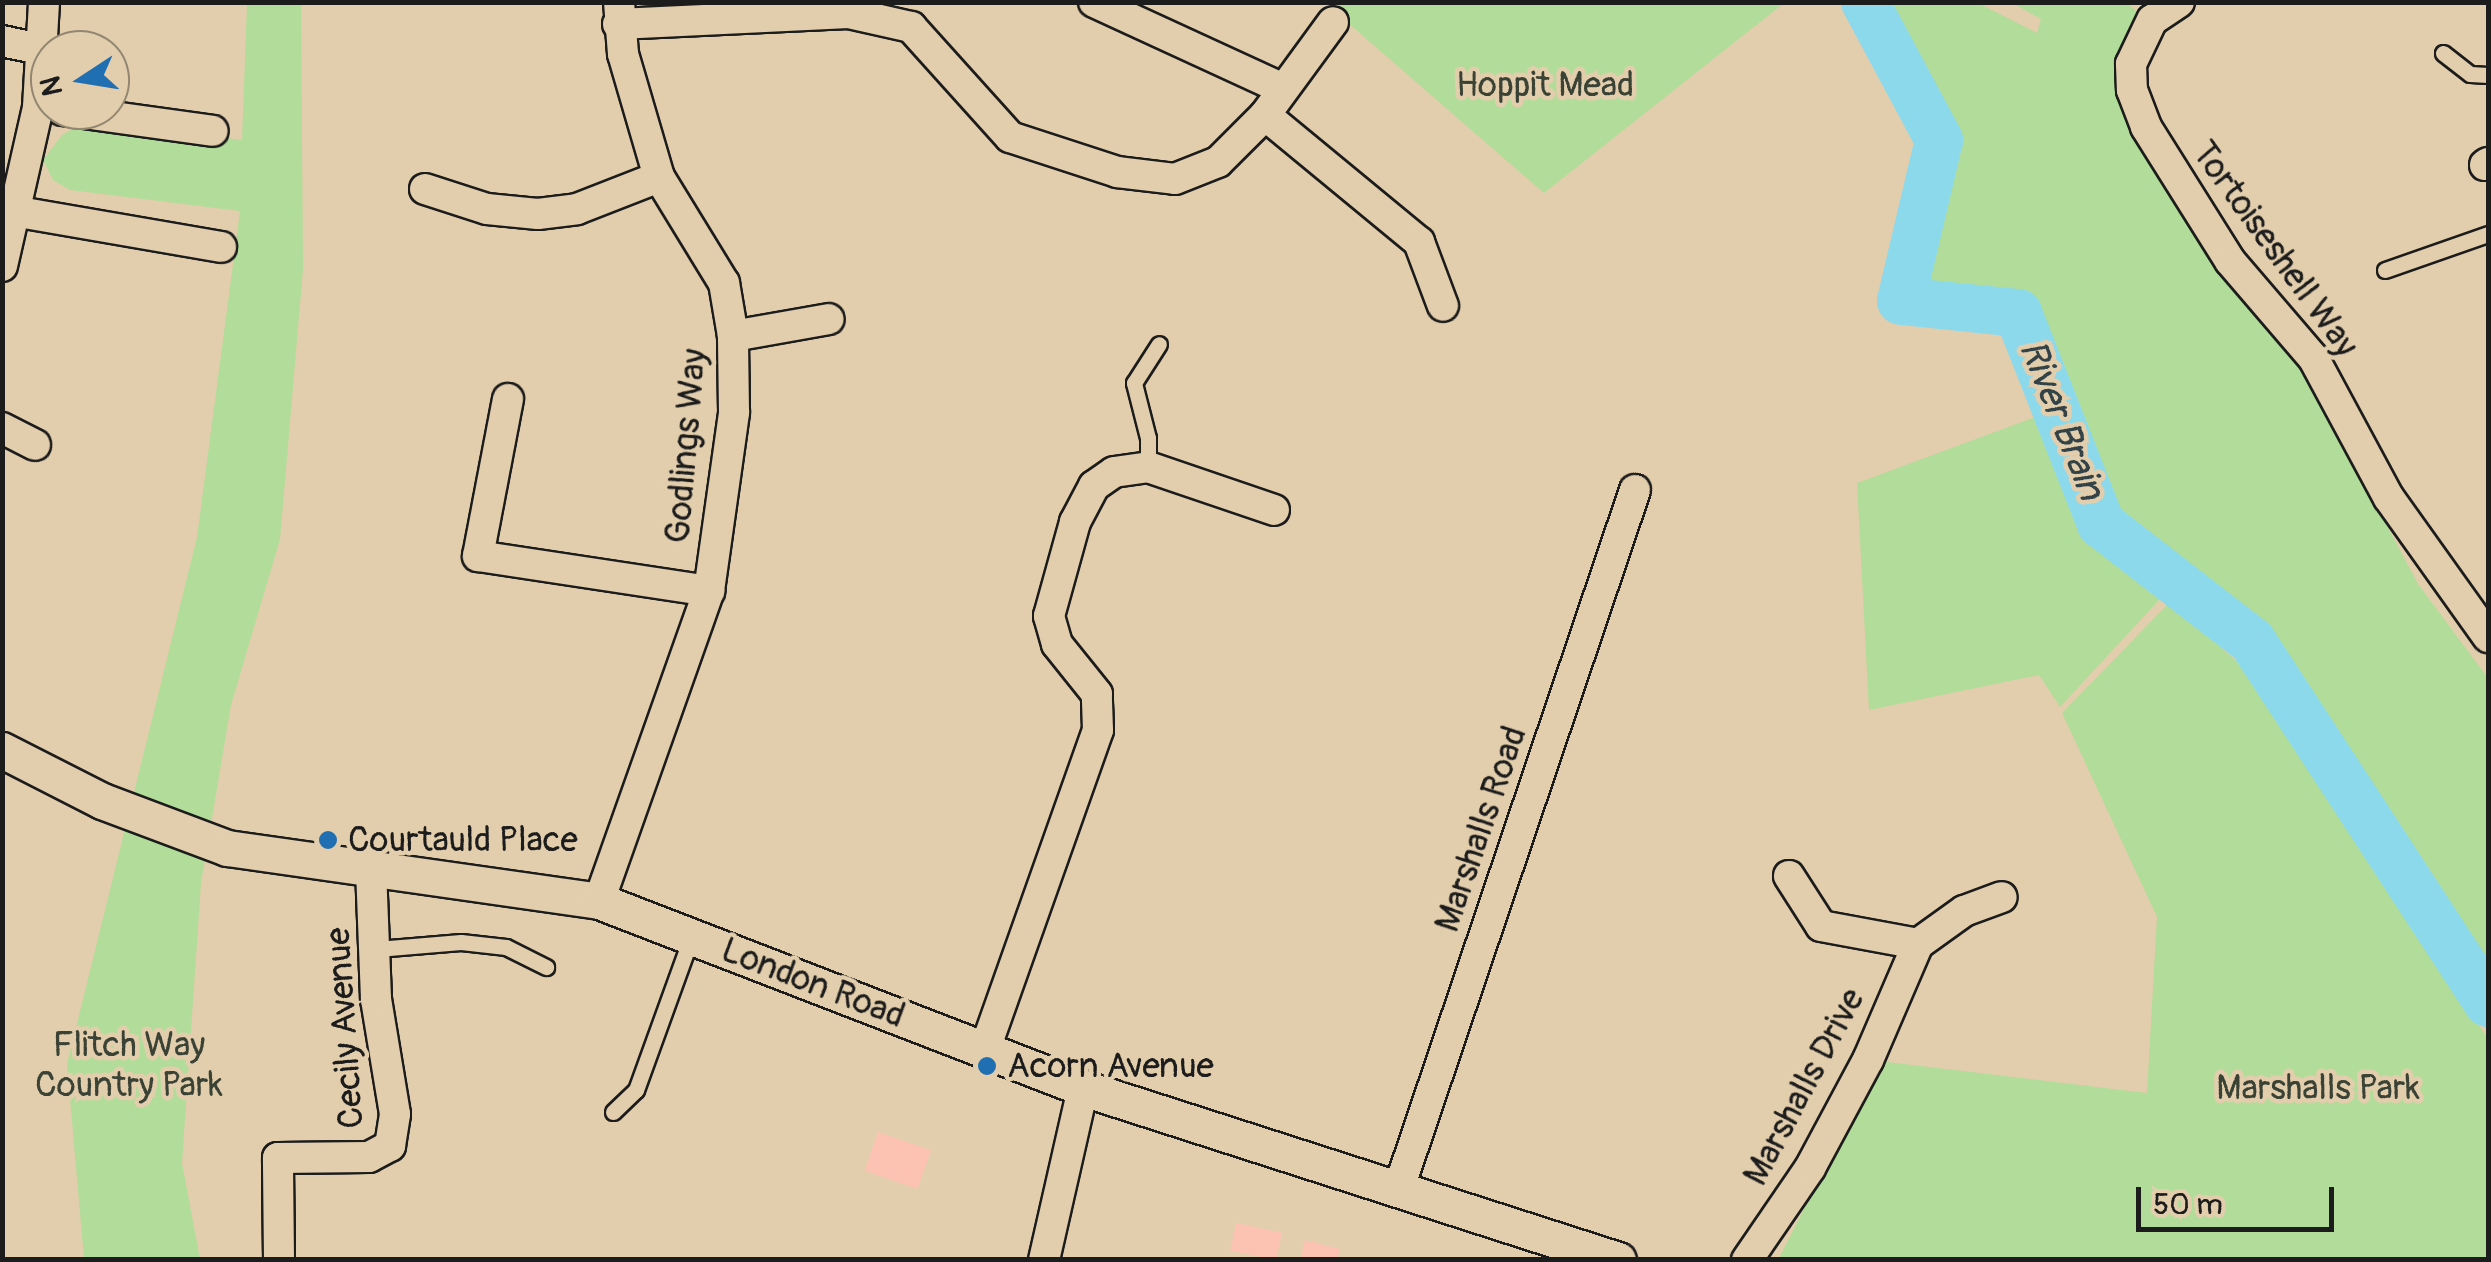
<!DOCTYPE html>
<html>
<head>
<meta charset="utf-8">
<style>
	body { margin:0 }
	#map { position:relative; width:2491px; height:1262px; overflow:hidden; background:#e2ceac; font-family:Pangolin,sans-serif }
	div>[style] { position:absolute }
	.green>* { inset:0; background:#b2dc99 }
	.river>* { height:48px; margin:-24px; padding:0 24px; transform-origin:24px; border-radius:24px; background:#8dd9ec }
	.building>* { inset:0; background:#fcc3b3; transform-origin:0 0 }
	.roads { filter:drop-shadow(2px 0 #1c1c1c) drop-shadow(-2px 0 #1c1c1c) drop-shadow(0 2px #1c1c1c) drop-shadow(0 -2px #1c1c1c) }
	.service>* { height:15px; margin:-7.5px; padding:0 7.5px; transform-origin:7.5px; border-radius:7.5px; background:#e2ceac }
	.minor>* { height:30px; margin:-15px; padding:0 15px; transform-origin:15px; border-radius:15px; background:#e2ceac }
	.tertiary>* { height:35px; margin:-17.5px; padding:0 17.5px; transform-origin:17.5px; border-radius:17.5px; background:#e2ceac }
	.dots>* { width:28px; height:28px; translate:-50% -50%; box-sizing:border-box; border:5px solid #e2ceac; border-radius:50% }
	span { translate:-50% -50%; white-space:nowrap; text-align:center; line-height:1.15; -webkit-text-stroke:9px #e2ceac; paint-order:stroke }
	.park-label { font-size:35px; color:#3a4235 }
	.street-label { font-size:35px; color:#1c1c1c }
	.poi-label { font-size:35px; color:#1c1c1c }
	.left { translate:0 -50%; text-align:left }
	.water-label { font-size:38px; color:#334246; font-style:italic }
	.frame { position:absolute; inset:0; border:5px solid #1c1c1c; pointer-events:none }
	.north { position:absolute; left:30px; top:30px; width:100px; height:100px; box-sizing:border-box; background:#e2ceac; border:2px solid #938772; border-radius:50%; rotate:258deg; font-size:28px; font-weight:700; line-height:40px; text-align:center; color:#1c1c1c }
	.north::after { content:''; display:block; margin:auto; width:35px; height:45px; background:#1f6fb2; clip-path:polygon(50% 0,100% 100%,50% 72%,0 100%) }
	.scale { position:absolute; left:2136px; top:1187px; width:198px; height:45px; box-sizing:border-box; border:5px solid #1c1c1c; border-top:0; padding-left:12px; font-size:30px; line-height:35px; white-space:nowrap; color:#1c1c1c; -webkit-text-stroke:8px #e2ceac; paint-order:stroke }
</style>
</head>
<body>
<div id="map">
	<div class="green">
		<i style="clip-path:polygon(247px 3px,301px 3px,303px 269px,280px 539px,231px 705px,201px 883px,182px 1163px,200px 1259px,84px 1259px,67px 1064px,197px 537px,240px 211px,70px 190px,53px 180px,43px 160px,62px 135px,90px 120px,242px 140px)"></i>
		<i style="clip-path:polygon(1325px 3px,1784px 3px,1544px 193px)"></i>
		<i style="clip-path:polygon(1875px 3px,1978px 3px,2037px 33px,2041px 19px,2012px 3px,2126px 3px,2138px 12px,2122px 66px,2227px 270px,2314px 388px,2418px 584px,2488px 678px,2486px 966px,2258px 632px,2184px 573px,2060px 707px,2039px 675px,1869px 710px,1857px 483px,2060px 408px,2019px 307px,1911px 295px,1946px 136px)"></i>
		<i style="clip-path:polygon(2170px 602px,2246px 670px,2488px 1039px,2488px 1259px,1778px 1260px,1879px 1061px,2147px 1093px,2157px 917px,2062px 713px)"></i>
	</div>
	<div class="river">
		<i style="left:1865px;top:2px;width:157px;rotate:61.8deg"></i>
		<i style="left:1939px;top:140px;width:165px;rotate:103.3deg"></i>
		<i style="left:1901px;top:301px;width:118px;rotate:5.9deg"></i>
		<i style="left:2018px;top:313px;width:227px;rotate:68.5deg"></i>
		<i style="left:2101px;top:524px;width:191px;rotate:37.8deg"></i>
		<i style="left:2252px;top:641px;width:432px;rotate:56.9deg"></i>
	</div>
	<div class="building">
		<i style="left:878px;top:1132px;width:56px;height:41px;rotate:19deg"></i>
		<i style="left:1236px;top:1223px;width:47px;height:28px;rotate:12deg"></i>
		<i style="clip-path:polygon(1305px 1240px,1340px 1249px,1337px 1260px,1300px 1260px)"></i>
	</div>
	<div class="roads">
		<div class="service">
			<i style="left:2443px;top:53px;width:34px;rotate:38deg"></i>
			<i style="left:2470px;top:74px;width:18px;rotate:3deg"></i>
			<i style="left:2385px;top:270px;width:109px;rotate:-19.3deg"></i>
			<i style="left:1148px;top:467px;width:29px;rotate:-90deg"></i>
			<i style="left:1148px;top:438px;width:57px;rotate:-104.3deg"></i>
			<i style="left:1134px;top:383px;width:46px;rotate:-57.3deg"></i>
			<i style="left:377px;top:949px;width:84px;rotate:-4.8deg"></i>
			<i style="left:461px;top:942px;width:45px;rotate:6.3deg"></i>
			<i style="left:506px;top:947px;width:45px;rotate:26.6deg"></i>
			<i style="left:613px;top:1112px;width:32px;rotate:-44deg"></i>
			<i style="left:636px;top:1090px;width:162px;rotate:-70.1deg"></i>
		</div>
		<div class="minor">
			<i style="left:1094px;top:2px;width:208px;rotate:24.7deg"></i>
			<i style="left:2179px;top:2px;width:32px;rotate:146deg"></i>
			<i style="left:2152px;top:20px;width:49px;rotate:115.5deg"></i>
			<i style="left:2131px;top:64px;width:26px;rotate:88deg"></i>
			<i style="left:2132px;top:90px;width:40px;rotate:69deg"></i>
			<i style="left:2146px;top:127px;width:158px;rotate:57.9deg"></i>
			<i style="left:2230px;top:261px;width:129px;rotate:49.4deg"></i>
			<i style="left:2314px;top:359px;width:158px;rotate:61.7deg"></i>
			<i style="left:2389px;top:498px;width:171px;rotate:54.5deg"></i>
			<i style="left:618px;top:24px;width:231px;rotate:-2.7deg"></i>
			<i style="left:849px;top:13px;width:64px;rotate:12.7deg"></i>
			<i style="left:911px;top:27px;width:148px;rotate:48deg"></i>
			<i style="left:1010px;top:137px;width:113px;rotate:18.1deg"></i>
			<i style="left:1117px;top:172px;width:58px;rotate:6.9deg"></i>
			<i style="left:1175px;top:179px;width:46px;rotate:-21.6deg"></i>
			<i style="left:1218px;top:162px;width:66px;rotate:-45deg"></i>
			<i style="left:1265px;top:115px;width:115px;rotate:-53.8deg"></i>
			<i style="left:2px;top:41px;width:39px;rotate:12deg"></i>
			<i style="left:62px;top:110px;width:152px;rotate:7.9deg"></i>
			<i style="left:1265px;top:115px;width:200px;rotate:39.5deg"></i>
			<i style="left:1419px;top:242px;width:68px;rotate:69.4deg"></i>
			<i style="left:2485px;top:165px;width:4px;rotate:-34deg"></i>
			<i style="left:425px;top:189px;width:65px;rotate:17.9deg"></i>
			<i style="left:487px;top:209px;width:51px;rotate:5.6deg"></i>
			<i style="left:538px;top:214px;width:39px;rotate:-7deg"></i>
			<i style="left:577px;top:209px;width:88px;rotate:-21.3deg"></i>
			<i style="left:19px;top:212px;width:205px;rotate:9.8deg"></i>
			<i style="left:2px;top:266px;width:163px;rotate:-77.2deg"></i>
			<i style="left:38px;top:107px;width:105px;rotate:-86.7deg"></i>
			<i style="left:733px;top:336px;width:97px;rotate:-10deg"></i>
			<i style="left:508px;top:399px;width:160px;rotate:100.8deg"></i>
			<i style="left:478px;top:556px;width:234px;rotate:8.6deg"></i>
			<i style="left:2px;top:428px;width:37px;rotate:27deg"></i>
			<i style="left:1789px;top:876px;width:59px;rotate:57.4deg"></i>
			<i style="left:1821px;top:926px;width:99px;rotate:10.5deg"></i>
			<i style="left:599px;top:901px;width:329px;rotate:-70.5deg"></i>
			<i style="left:709px;top:591px;width:181px;rotate:-82deg"></i>
			<i style="left:734px;top:412px;width:76px;rotate:-90.8deg"></i>
			<i style="left:733px;top:336px;width:54px;rotate:-99.6deg"></i>
			<i style="left:724px;top:283px;width:124px;rotate:-121.5deg"></i>
			<i style="left:659px;top:177px;width:128px;rotate:-106.3deg"></i>
			<i style="left:623px;top:54px;width:52px;rotate:-94.4deg"></i>
			<i style="left:985px;top:1049px;width:338px;rotate:-70.5deg"></i>
			<i style="left:1098px;top:730px;width:36px;rotate:-92deg"></i>
			<i style="left:1097px;top:694px;width:64px;rotate:-128.7deg"></i>
			<i style="left:1057px;top:644px;width:29px;rotate:-106deg"></i>
			<i style="left:1049px;top:616px;width:98px;rotate:-74.5deg"></i>
			<i style="left:1075px;top:522px;width:41px;rotate:-62.2deg"></i>
			<i style="left:1094px;top:486px;width:24px;rotate:-35deg"></i>
			<i style="left:1114px;top:472px;width:34px;rotate:-8deg"></i>
			<i style="left:1148px;top:467px;width:133px;rotate:18.8deg"></i>
			<i style="left:1398px;top:1191px;width:740px;rotate:-71.32deg"></i>
			<i style="left:279px;top:1260px;width:102px;rotate:-90.6deg"></i>
			<i style="left:278px;top:1158px;width:91px;rotate:-0.6deg"></i>
			<i style="left:369px;top:1157px;width:24px;rotate:-28deg"></i>
			<i style="left:390px;top:1146px;width:32px;rotate:-81deg"></i>
			<i style="left:395px;top:1114px;width:117px;rotate:-99.4deg"></i>
			<i style="left:376px;top:999px;width:130px;rotate:-92.2deg"></i>
			<i style="left:1044px;top:1260px;width:176px;rotate:-77.2deg"></i>
			<i style="left:1747px;top:1260px;width:112px;rotate:-55.6deg"></i>
			<i style="left:1810px;top:1168px;width:123px;rotate:-61.8deg"></i>
			<i style="left:1868px;top:1060px;width:126px;rotate:-66.7deg"></i>
			<i style="left:1918px;top:944px;width:57px;rotate:-35.7deg"></i>
			<i style="left:1964px;top:911px;width:40px;rotate:-20.2deg"></i>
		</div>
		<div class="tertiary">
			<i style="left:2px;top:750px;width:112px;rotate:27deg"></i>
			<i style="left:102px;top:801px;width:134px;rotate:20.6deg"></i>
			<i style="left:227px;top:848px;width:376px;rotate:8.1deg"></i>
			<i style="left:599px;top:901px;width:519px;rotate:21.12deg"></i>
			<i style="left:1083px;top:1088px;width:562px;rotate:17.82deg"></i>
		</div>
	</div>
	<div class="dots">
		<i style="left:328px;top:840px;background:#1f6fb2"></i>
		<i style="left:987px;top:1066px;background:#1f6fb2"></i>
	</div>
	<div class="park-label">
		<span style="left:1545px;top:85px">Hoppit Mead</span>
		<span style="left:129px;top:1065px">Flitch Way<br>Country Park</span>
		<span style="left:2318px;top:1088px">Marshalls Park</span>
	</div>
	<div class="street-label">
		<span style="left:2275px;top:249px;rotate:54deg">Tortoiseshell Way</span>
		<span style="left:686px;top:446px;rotate:-85deg">Godlings Way</span>
		<span style="left:1481px;top:829px;rotate:-71deg">Marshalls Road</span>
		<span style="left:813px;top:983px;rotate:21deg">London Road</span>
		<span style="left:345px;top:1028px;rotate:-94deg">Cecily Avenue</span>
		<span style="left:1804px;top:1087px;rotate:-62deg">Marshalls Drive</span>
	</div>
	<div class="poi-label">
		<span class="left" style="left:348px;top:840px">Courtauld Place</span>
		<span class="left" style="left:1007px;top:1066px">Acorn Avenue</span>
	</div>
	<div class="water-label">
		<span style="left:2061px;top:420px;rotate:68deg">River Brain</span>
	</div>
	<div class="frame"></div>
	<div class="north">N</div>
	<div class="scale">50 m</div>
</div>
</body>
</html>
